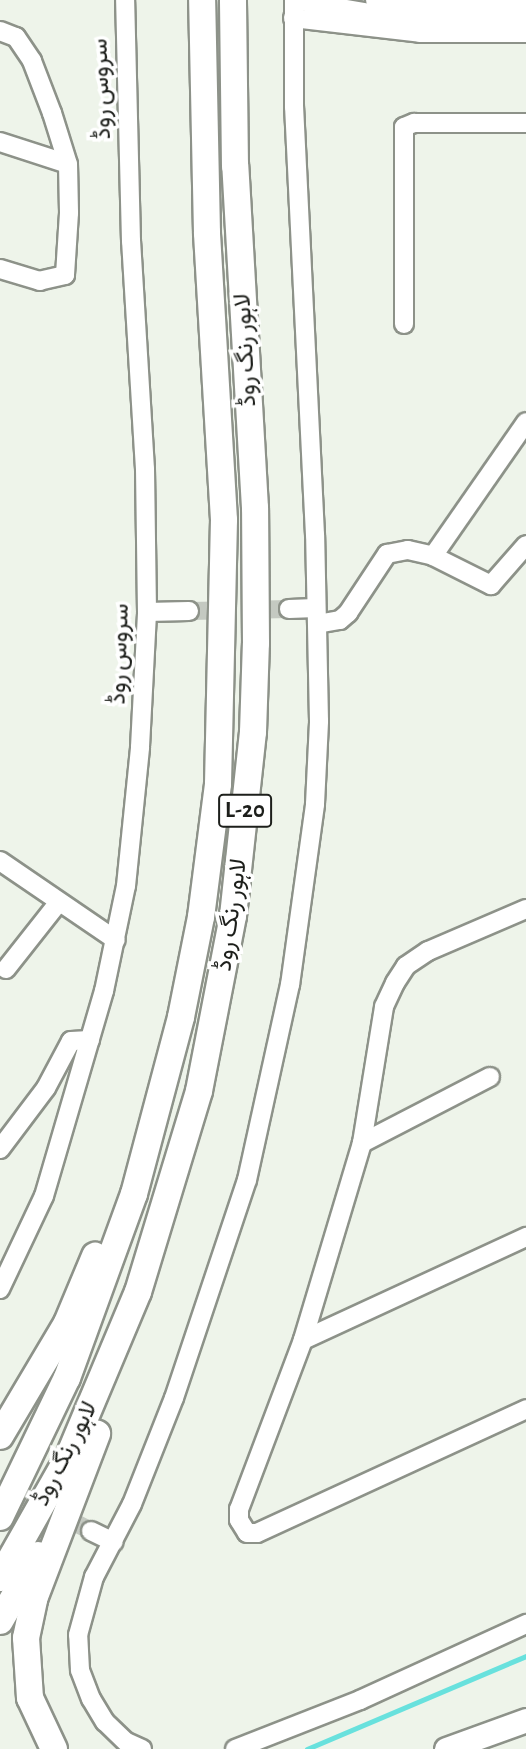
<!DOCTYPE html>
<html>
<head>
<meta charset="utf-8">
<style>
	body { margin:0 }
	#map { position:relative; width:526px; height:1749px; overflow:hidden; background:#eef4ea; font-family:"Alegreya Sans",Vazirmatn,sans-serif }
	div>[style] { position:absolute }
	.stream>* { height:4.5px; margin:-2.25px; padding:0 2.25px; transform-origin:2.25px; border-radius:2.25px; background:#68e1dd }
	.minor-tunnel>* { height:18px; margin-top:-9px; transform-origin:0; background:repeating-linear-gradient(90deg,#c4c9c1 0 18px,transparent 0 27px) }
	.roads { filter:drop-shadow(2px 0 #8d9289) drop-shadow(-2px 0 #8d9289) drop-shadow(0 2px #8d9289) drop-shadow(0 -2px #8d9289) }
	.minor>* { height:18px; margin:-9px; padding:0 9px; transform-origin:9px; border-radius:9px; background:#fff }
	.major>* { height:23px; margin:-11.5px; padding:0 11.5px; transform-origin:11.5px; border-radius:11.5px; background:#fff }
	.highway>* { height:26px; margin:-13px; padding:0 13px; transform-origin:13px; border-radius:13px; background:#fff }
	span { translate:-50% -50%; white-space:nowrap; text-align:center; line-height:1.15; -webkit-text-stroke:7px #fff; paint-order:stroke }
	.shield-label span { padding:2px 5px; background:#fff; border:2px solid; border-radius:5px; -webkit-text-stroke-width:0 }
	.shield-label { font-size:23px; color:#1d1f1b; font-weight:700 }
	.street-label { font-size:24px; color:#1d1f1b }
</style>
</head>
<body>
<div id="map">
	<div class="stream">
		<i style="left:307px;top:1749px;width:238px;rotate:-23deg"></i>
	</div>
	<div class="minor-tunnel">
		<i style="left:189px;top:611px;width:100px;rotate:-1.1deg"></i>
		<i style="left:0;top:1484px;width:102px;rotate:27.3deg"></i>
	</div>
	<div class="roads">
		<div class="minor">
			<i style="left:294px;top:0;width:88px;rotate:9.8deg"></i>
			<i style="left:381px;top:15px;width:145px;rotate:1.6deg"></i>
			<i style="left:375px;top:0;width:151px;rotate:1.5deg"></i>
			<i style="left:293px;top:18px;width:128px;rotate:6.7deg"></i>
			<i style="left:420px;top:33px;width:106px"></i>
			<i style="left:0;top:31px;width:17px;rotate:21deg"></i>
			<i style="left:16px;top:37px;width:29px;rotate:56deg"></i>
			<i style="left:32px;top:61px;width:56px;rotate:69deg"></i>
			<i style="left:52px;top:113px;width:53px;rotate:72.6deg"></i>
			<i style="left:68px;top:164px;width:49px;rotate:88.8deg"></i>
			<i style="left:69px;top:213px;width:62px;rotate:93.7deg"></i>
			<i style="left:65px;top:275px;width:26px;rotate:167deg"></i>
			<i style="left:40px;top:281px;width:42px;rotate:-163.3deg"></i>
			<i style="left:0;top:142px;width:71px;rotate:17.9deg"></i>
			<i style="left:404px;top:324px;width:197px;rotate:-90deg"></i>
			<i style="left:404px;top:127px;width:11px;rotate:-22deg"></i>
			<i style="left:414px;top:123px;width:112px"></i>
			<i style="left:433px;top:556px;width:65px;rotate:26.6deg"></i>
			<i style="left:491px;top:585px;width:53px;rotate:-48.8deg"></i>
			<i style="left:289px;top:609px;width:27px;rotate:-2deg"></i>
			<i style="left:147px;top:612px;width:42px;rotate:-1.4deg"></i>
			<i style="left:317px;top:624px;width:23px;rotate:-10deg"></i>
			<i style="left:340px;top:620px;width:11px;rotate:-41deg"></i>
			<i style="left:348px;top:613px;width:71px;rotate:-56.5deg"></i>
			<i style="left:387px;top:554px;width:21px;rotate:-11deg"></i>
			<i style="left:408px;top:550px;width:26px;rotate:13deg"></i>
			<i style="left:433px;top:556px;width:163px;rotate:-55.2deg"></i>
			<i style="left:0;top:861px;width:140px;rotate:34.3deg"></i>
			<i style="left:526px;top:909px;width:107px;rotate:156.8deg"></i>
			<i style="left:428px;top:951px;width:27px;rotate:146deg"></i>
			<i style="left:406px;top:966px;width:20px;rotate:123deg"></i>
			<i style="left:395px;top:983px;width:26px;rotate:115deg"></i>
			<i style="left:384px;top:1007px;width:138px;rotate:99.2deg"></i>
			<i style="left:362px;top:1143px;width:206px;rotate:106.7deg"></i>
			<i style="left:303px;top:1340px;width:181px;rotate:110.7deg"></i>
			<i style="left:239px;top:1509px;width:11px;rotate:90deg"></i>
			<i style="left:239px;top:1520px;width:15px;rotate:58deg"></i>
			<i style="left:247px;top:1533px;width:10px"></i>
			<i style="left:257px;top:1533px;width:296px;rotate:-24.7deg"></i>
			<i style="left:6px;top:969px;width:85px;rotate:-51.7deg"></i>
			<i style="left:362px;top:1143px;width:144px;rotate:-27.3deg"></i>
			<i style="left:0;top:1149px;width:76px;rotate:-53deg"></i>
			<i style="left:46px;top:1088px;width:53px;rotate:-62deg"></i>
			<i style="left:71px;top:1041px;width:19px;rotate:-3deg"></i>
			<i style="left:0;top:1289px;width:103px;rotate:-64.7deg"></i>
			<i style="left:44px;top:1196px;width:214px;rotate:-73.7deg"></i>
			<i style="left:104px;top:991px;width:107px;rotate:-78.2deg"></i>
			<i style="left:126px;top:886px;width:140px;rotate:-84.2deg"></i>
			<i style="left:140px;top:747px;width:135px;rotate:-87deg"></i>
			<i style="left:147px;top:612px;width:143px;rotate:-90.8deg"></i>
			<i style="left:145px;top:469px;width:228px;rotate:-93.5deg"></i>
			<i style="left:131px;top:241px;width:241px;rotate:-91.4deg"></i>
			<i style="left:303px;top:1340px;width:246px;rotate:-24.8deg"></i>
			<i style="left:91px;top:1531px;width:25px;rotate:26deg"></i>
			<i style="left:142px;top:1749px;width:17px;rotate:-156deg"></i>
			<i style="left:126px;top:1742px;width:29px;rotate:-136deg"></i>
			<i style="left:105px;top:1722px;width:27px;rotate:-121deg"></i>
			<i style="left:91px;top:1699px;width:31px;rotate:-111deg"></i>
			<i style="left:80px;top:1670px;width:35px;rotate:-93deg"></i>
			<i style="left:78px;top:1635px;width:60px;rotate:-74.6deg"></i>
			<i style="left:94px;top:1577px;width:82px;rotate:-62.5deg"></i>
			<i style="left:132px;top:1504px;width:114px;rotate:-68.4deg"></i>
			<i style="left:174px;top:1398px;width:230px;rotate:-71.5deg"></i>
			<i style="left:247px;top:1180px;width:200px;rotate:-77.6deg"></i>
			<i style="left:290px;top:985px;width:183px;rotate:-82.1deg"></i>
			<i style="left:315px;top:804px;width:83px;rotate:-87.2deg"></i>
			<i style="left:319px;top:721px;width:186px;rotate:-91.2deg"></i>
			<i style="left:315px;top:535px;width:429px;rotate:-92.8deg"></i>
			<i style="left:294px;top:107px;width:107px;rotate:-90deg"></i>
			<i style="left:235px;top:1749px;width:134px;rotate:-21.4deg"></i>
			<i style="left:360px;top:1700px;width:183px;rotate:-24.6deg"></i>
		</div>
		<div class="major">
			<i style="left:446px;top:1749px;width:85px;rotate:-19.9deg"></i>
		</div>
		<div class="highway">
			<i style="left:0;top:1436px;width:131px;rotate:-59.3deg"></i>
			<i style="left:67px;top:1323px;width:73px;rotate:-67.3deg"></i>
			<i style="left:0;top:1517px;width:154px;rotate:-64.3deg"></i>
			<i style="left:67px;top:1378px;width:196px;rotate:-70deg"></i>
			<i style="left:134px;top:1194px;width:183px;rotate:-75.1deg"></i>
			<i style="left:181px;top:1017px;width:102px;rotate:-78.7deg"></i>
			<i style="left:201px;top:917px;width:134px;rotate:-82.7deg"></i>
			<i style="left:218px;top:784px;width:264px;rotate:-88.7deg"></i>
			<i style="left:224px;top:520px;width:288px;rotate:-93.4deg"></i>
			<i style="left:207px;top:233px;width:233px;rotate:-91.2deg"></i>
			<i style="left:0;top:1578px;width:140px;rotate:-60.5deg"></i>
			<i style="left:69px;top:1456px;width:178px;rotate:-67.2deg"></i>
			<i style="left:138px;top:1292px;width:210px;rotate:-73.1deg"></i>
			<i style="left:199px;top:1091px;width:178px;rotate:-79deg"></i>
			<i style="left:233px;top:916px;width:185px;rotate:-83.8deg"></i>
			<i style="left:253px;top:732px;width:89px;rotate:-88.1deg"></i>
			<i style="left:256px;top:643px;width:135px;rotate:-90.4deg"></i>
			<i style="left:255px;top:508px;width:343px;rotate:-93.3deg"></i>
			<i style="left:235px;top:166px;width:166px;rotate:-90.7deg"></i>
			<i style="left:0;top:1621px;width:76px;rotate:-60.1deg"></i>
			<i style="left:54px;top:1749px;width:56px;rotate:-115.2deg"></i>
			<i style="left:30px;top:1698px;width:60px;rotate:-93.8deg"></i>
			<i style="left:26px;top:1638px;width:40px;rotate:-78deg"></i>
			<i style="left:34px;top:1599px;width:177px;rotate:-69.1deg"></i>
		</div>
	</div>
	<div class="shield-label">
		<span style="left:245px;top:811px">L-20</span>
	</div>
	<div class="street-label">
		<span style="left:102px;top:89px;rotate:-92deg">سروس روڈ</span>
		<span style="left:246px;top:350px;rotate:-93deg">لاہور رنگ روڈ</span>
		<span style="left:120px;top:654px;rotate:-88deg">سروس روڈ</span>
		<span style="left:232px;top:915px;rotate:-82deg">لاہور رنگ روڈ</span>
		<span style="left:66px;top:1454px;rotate:-63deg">لاہور رنگ روڈ</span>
	</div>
</div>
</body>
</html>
